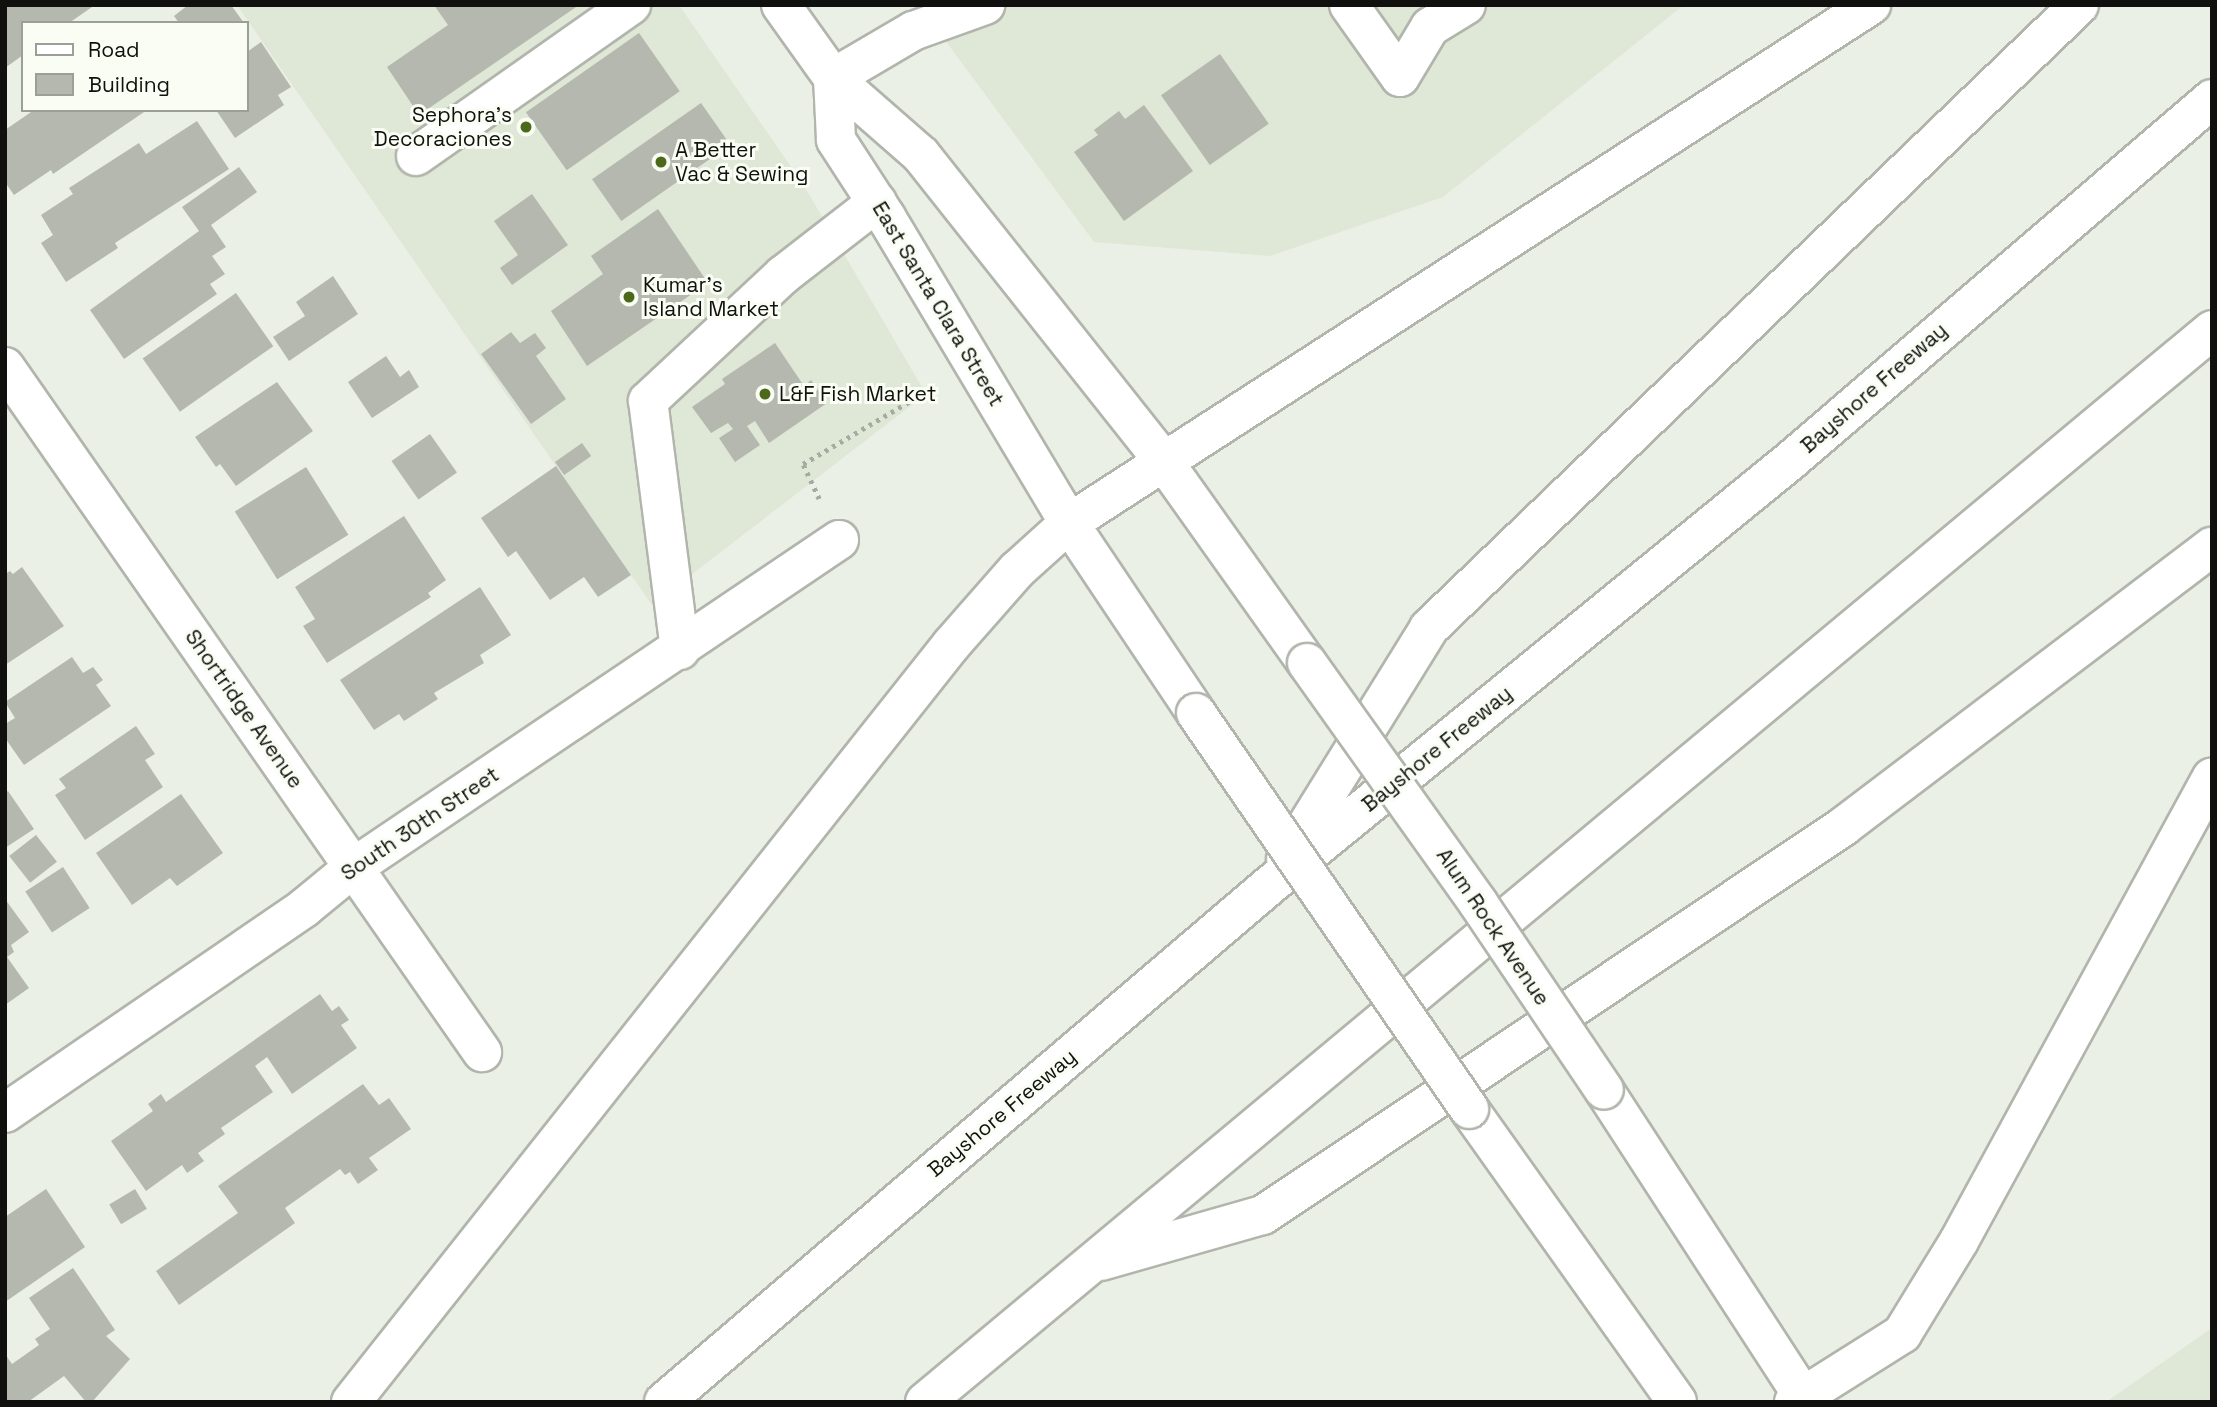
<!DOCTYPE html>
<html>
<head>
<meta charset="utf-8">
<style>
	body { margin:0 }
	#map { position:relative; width:2217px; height:1407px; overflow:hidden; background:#ebf0e6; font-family:"Space Grotesk",sans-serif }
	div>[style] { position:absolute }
	.built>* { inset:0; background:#dfe7d6 }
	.building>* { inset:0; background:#b4b8af; transform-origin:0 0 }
	.path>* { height:4.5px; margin-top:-2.25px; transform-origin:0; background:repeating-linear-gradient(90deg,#a6aaa2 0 3.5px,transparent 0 8.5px) }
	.roads { filter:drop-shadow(2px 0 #b1b5ac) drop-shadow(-2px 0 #b1b5ac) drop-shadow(0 2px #b1b5ac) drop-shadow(0 -2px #b1b5ac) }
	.minor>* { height:38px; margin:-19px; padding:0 19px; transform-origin:19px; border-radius:19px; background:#fff }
	.major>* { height:38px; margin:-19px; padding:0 19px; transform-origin:19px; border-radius:19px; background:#fff }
	.highway>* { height:38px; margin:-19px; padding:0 19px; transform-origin:19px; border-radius:19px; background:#fff }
	.bridges { filter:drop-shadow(2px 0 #b1b5ac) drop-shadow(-2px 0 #b1b5ac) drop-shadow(0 2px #b1b5ac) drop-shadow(0 -2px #b1b5ac) }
	.major-bridge>* { height:38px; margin:-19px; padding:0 19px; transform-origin:19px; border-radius:19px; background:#fff }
	.dots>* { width:19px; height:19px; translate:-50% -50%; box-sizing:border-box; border:4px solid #f9fdf3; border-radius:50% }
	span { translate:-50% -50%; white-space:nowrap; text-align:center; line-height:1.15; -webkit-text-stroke:6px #f9fdf3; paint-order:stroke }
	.poi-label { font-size:21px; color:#10110e }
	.right { translate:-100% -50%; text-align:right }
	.left { translate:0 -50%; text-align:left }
	.street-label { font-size:21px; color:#10110e }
	.frame { position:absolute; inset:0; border:7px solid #10110e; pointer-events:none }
	.legend { position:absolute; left:21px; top:21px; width:228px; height:91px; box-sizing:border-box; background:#f9fdf3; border:2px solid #9c9f97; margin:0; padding:9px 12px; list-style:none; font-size:21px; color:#10110e }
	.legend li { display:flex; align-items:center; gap:14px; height:35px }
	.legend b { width:35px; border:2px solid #9c9f97 }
</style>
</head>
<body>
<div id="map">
	<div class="built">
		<i style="clip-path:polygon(237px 5px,679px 5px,803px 184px,926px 394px,652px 605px)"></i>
		<i style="clip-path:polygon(919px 5px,1684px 5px,1443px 197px,1270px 256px,1094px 242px)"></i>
		<i style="clip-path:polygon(2212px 1328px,2212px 1402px,2106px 1402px)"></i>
	</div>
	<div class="building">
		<i style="clip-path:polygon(5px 5px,91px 5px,92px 7px,69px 23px,23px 23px,23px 55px,5px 68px)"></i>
		<i style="clip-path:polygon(188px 5px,231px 5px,244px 23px,179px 23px,174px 16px)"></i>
		<i style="clip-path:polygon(434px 5px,579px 5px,419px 115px,387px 67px,448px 25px)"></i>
		<i style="left:639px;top:33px;width:71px;height:138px;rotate:55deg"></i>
		<i style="clip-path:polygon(261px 42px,291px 87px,278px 95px,284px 105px,235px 138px,216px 110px,247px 110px,247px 52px)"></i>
		<i style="left:1220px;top:54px;width:85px;height:72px;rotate:55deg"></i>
		<i style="left:701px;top:103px;width:51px;height:133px;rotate:55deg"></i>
		<i style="clip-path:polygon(1144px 105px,1193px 171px,1124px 221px,1074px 152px,1098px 135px,1094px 130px,1119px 111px,1125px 119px)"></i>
		<i style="clip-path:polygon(34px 110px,147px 110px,53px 174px,51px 170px,14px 195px,5px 182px,5px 130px)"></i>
		<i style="clip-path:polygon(197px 121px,229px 169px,115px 243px,118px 248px,66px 282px,41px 243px,53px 235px,41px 215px,73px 194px,69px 188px,139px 143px,146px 154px)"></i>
		<i style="clip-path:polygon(239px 167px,257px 192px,211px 225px,226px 247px,212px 256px,225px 274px,210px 284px,217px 294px,124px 359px,90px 310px,199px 231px,182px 207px)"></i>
		<i style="clip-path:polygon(532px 194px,568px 245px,512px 285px,500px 268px,518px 255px,494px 221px)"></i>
		<i style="clip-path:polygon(658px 209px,708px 283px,587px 366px,551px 311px,603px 274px,591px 256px)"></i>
		<i style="clip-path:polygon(333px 276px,358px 314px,289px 361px,273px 337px,305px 316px,296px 302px)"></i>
		<i style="left:236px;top:293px;width:65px;height:114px;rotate:55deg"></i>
		<i style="clip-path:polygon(511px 332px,520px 343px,535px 333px,546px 348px,536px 356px,566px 399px,531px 424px,481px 354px)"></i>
		<i style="clip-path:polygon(775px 343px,804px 386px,811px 380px,827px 403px,769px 443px,755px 421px,747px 426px,760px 445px,735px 462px,719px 438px,733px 429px,728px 423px,711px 433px,692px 407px,725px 384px,722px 379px)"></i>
		<i style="clip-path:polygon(386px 356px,400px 377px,409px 370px,419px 387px,372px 418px,348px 382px)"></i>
		<i style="clip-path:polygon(277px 382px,313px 431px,236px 486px,220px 464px,216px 467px,195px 437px)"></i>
		<i style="left:430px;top:434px;width:47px;height:47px;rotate:55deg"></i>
		<i style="left:582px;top:443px;width:16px;height:33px;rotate:55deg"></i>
		<i style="clip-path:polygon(556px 466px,631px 575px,598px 597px,584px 577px,550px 600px,516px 551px,508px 557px,481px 518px)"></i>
		<i style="left:306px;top:467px;width:80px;height:84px;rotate:58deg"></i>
		<i style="clip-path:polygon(404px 516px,446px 580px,428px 593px,431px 597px,327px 663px,303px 626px,315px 619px,295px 587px)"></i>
		<i style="clip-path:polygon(22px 567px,64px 626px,5px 665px,5px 574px,10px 571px,13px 574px)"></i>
		<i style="clip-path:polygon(480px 587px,511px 635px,480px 655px,484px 663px,434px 693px,438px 699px,404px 721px,399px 714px,374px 730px,340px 680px)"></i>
		<i style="clip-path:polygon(72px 657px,83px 673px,93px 667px,103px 680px,96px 685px,111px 706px,24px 765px,5px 738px,5px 724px,15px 718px,5px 702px)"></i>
		<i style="clip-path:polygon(136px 726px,155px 754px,145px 760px,163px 787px,85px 840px,55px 795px,66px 788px,59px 779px)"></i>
		<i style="clip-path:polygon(8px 791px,34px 829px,5px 848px,5px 793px)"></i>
		<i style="clip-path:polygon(181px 794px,223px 853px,177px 886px,170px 878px,132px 905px,96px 853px)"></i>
		<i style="left:36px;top:835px;width:34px;height:34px;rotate:52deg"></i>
		<i style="left:63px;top:867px;width:49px;height:45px;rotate:57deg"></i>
		<i style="clip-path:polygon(5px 899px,29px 932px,11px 945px,14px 952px,7px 957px,29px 988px,5px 1005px)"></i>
		<i style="clip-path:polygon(320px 994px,332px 1011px,339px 1006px,349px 1020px,341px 1025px,357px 1048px,292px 1094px,267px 1057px,255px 1066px,273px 1092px,221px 1128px,225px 1134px,198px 1153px,204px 1161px,187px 1173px,182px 1165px,146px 1191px,111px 1141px,153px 1111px,148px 1104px,161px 1094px,166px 1102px)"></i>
		<i style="clip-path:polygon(363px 1084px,379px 1105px,389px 1098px,411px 1129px,369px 1158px,378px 1170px,358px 1184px,350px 1172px,345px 1175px,340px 1169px,285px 1208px,295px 1223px,179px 1305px,156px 1271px,238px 1213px,218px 1186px)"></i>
		<i style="clip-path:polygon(46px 1189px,85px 1247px,5px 1302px,5px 1217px)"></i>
		<i style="left:135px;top:1189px;width:23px;height:30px;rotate:59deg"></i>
		<i style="clip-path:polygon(73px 1268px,115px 1330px,106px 1336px,130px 1359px,92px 1402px,86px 1402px,64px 1376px,28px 1402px,5px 1402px,5px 1354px,12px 1364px,39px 1345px,35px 1339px,50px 1329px,29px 1298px)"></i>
	</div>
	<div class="path">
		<i style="left:819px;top:499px;width:38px;rotate:-115deg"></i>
		<i style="left:803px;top:464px;width:132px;rotate:-30.4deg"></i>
	</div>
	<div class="roads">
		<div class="minor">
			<i style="left:1349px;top:5px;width:88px;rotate:54.7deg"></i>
			<i style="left:1400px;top:77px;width:58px;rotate:-59deg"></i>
			<i style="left:1430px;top:27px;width:42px;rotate:-31.4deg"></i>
			<i style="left:833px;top:78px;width:93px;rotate:-30.4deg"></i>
			<i style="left:913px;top:31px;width:77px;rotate:-19.9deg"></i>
			<i style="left:416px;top:156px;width:263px;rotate:-35.1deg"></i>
			<i style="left:5px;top:367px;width:835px;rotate:55.15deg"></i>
			<i style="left:680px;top:650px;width:251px;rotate:-97.3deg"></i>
			<i style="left:648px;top:401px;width:185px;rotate:-43deg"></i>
			<i style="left:783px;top:275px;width:119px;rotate:-37.8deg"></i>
			<i style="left:5px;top:1113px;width:363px;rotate:-34.4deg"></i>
			<i style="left:304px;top:908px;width:65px;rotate:-39.4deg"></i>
			<i style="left:354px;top:867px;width:585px;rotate:-33.99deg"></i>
		</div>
		<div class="major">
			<i style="left:781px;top:5px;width:90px;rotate:54.5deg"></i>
			<i style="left:833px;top:78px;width:117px;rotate:41.2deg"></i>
			<i style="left:921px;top:155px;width:392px;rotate:51.6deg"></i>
			<i style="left:1164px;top:462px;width:247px;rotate:54.6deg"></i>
			<i style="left:833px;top:78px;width:62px;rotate:87.2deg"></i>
			<i style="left:836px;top:140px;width:92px;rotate:57deg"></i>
			<i style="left:886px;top:217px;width:357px;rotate:59.1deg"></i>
			<i style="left:1069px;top:523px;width:229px;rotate:56.2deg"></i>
			<i style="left:1604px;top:1090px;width:372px;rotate:57deg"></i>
			<i style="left:1469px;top:1109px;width:359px;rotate:54.6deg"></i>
		</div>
		<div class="highway">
			<i style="left:1286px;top:859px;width:272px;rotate:-58.2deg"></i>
			<i style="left:1429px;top:628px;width:900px;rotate:-43.78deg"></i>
			<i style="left:1101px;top:1261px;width:168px;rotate:-15.9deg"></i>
			<i style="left:1263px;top:1215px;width:699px;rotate:-33.8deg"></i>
			<i style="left:1844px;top:826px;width:462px;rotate:-37.2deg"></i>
			<i style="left:351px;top:1402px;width:966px;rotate:-51.6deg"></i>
			<i style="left:951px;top:645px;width:100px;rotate:-48.7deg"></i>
			<i style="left:1017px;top:570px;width:70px;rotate:-42.1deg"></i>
			<i style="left:1069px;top:523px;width:955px;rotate:-32.86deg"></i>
			<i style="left:664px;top:1402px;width:797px;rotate:-40.47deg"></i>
			<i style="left:1270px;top:885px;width:671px;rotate:-39.19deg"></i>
			<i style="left:1790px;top:461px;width:556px;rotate:-40.62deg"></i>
			<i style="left:925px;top:1402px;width:1675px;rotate:-39.79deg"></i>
			<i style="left:1794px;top:1402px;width:128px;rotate:-32.2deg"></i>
			<i style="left:1902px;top:1334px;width:109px;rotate:-58.5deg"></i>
			<i style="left:1959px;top:1241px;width:528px;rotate:-61.4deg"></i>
		</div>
	</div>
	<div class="bridges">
		<div class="major-bridge">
			<i style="left:1307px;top:663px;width:295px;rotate:54.5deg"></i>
			<i style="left:1478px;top:903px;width:225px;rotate:56deg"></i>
			<i style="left:1196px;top:713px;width:481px;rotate:55.4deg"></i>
		</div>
	</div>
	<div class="dots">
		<i style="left:526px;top:127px;background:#4c681b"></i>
		<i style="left:661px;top:162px;background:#4c681b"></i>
		<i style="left:629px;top:297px;background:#4c681b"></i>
		<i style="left:765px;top:394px;background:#4c681b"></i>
	</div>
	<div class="poi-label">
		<span class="right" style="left:512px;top:127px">Sephora's<br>Decoraciones</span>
		<span class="left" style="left:675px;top:162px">A Better<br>Vac &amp; Sewing</span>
		<span class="left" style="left:643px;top:297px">Kumar's<br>Island Market</span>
		<span class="left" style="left:779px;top:394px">L&amp;F Fish Market</span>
	</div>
	<div class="street-label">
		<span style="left:938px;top:304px;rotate:59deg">East Santa Clara Street</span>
		<span style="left:1874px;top:388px;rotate:-41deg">Bayshore Freeway</span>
		<span style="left:244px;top:709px;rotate:55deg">Shortridge Avenue</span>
		<span style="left:1437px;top:749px;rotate:-39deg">Bayshore Freeway</span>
		<span style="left:420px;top:824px;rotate:-34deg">South 30th Street</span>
		<span style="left:1493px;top:927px;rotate:56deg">Alum Rock Avenue</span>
		<span style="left:1002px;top:1113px;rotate:-40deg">Bayshore Freeway</span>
	</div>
	<div class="frame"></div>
	<ul class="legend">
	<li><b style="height:9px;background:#fff"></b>Road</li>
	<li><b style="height:19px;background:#b4b8af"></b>Building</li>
	</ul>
</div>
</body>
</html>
